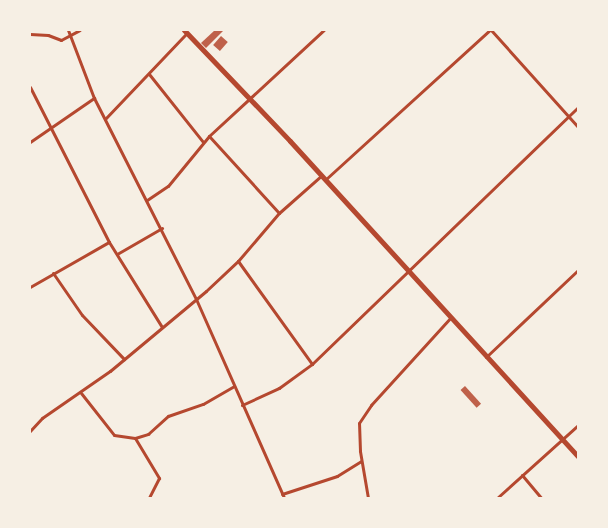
<!DOCTYPE html>
<html>
<head>
<meta charset="utf-8">
<style>
	body { margin:0 }
	#map { position:relative; width:608px; height:528px; overflow:hidden; background:#f6efe4; font-family:Overpass,sans-serif }
	div>[style] { position:absolute }
	.building>* { inset:0; background:#bf614a; transform-origin:0 0 }
	.minor>* { height:3px; margin:-1.5px; padding:0 1.5px; transform-origin:1.5px; border-radius:1.5px; background:#b5482f }
	.primary>* { height:5px; margin:-2.5px; padding:0 2.5px; transform-origin:2.5px; border-radius:2.5px; background:#b5482f }
	span { translate:-50% -50%; white-space:nowrap; text-align:center; line-height:1.15; -webkit-text-stroke:4px #f6efe4; paint-order:stroke }
	.frame { position:absolute; inset:0; border:31px solid #f6efe4; pointer-events:none }
</style>
</head>
<body>
<div id="map">
	<div class="building">
		<i style="clip-path:polygon(215px 30px,224px 30px,206px 48px,201px 43px)"></i>
		<i style="left:221px;top:36px;width:9px;height:12px;rotate:41deg"></i>
		<i style="left:465px;top:386px;width:24px;height:6px;rotate:48deg"></i>
	</div>
	<div class="minor">
		<i style="left:68px;top:30px;width:73px;rotate:69.1deg"></i>
		<i style="left:94px;top:98px;width:225px;rotate:63.1deg"></i>
		<i style="left:196px;top:299px;width:218px;rotate:66.1deg"></i>
		<i style="left:491px;top:30px;width:130px;rotate:48.1deg"></i>
		<i style="left:30px;top:34px;width:18px;rotate:3deg"></i>
		<i style="left:48px;top:35px;width:14px;rotate:21deg"></i>
		<i style="left:61px;top:40px;width:21px;rotate:-28deg"></i>
		<i style="left:149px;top:74px;width:87px;rotate:51.5deg"></i>
		<i style="left:30px;top:87px;width:174px;rotate:63deg"></i>
		<i style="left:109px;top:242px;width:100px;rotate:58.1deg"></i>
		<i style="left:105px;top:119px;width:119px;rotate:-46.4deg"></i>
		<i style="left:209px;top:136px;width:104px;rotate:47.7deg"></i>
		<i style="left:30px;top:142px;width:78px;rotate:-34.5deg"></i>
		<i style="left:326px;top:179px;width:222px;rotate:-42.3deg"></i>
		<i style="left:147px;top:200px;width:25px;rotate:-34deg"></i>
		<i style="left:168px;top:186px;width:65px;rotate:-50.6deg"></i>
		<i style="left:209px;top:136px;width:156px;rotate:-42.7deg"></i>
		<i style="left:117px;top:254px;width:52px;rotate:-30deg"></i>
		<i style="left:238px;top:261px;width:127px;rotate:54.3deg"></i>
		<i style="left:53px;top:273px;width:51px;rotate:55.4deg"></i>
		<i style="left:82px;top:315px;width:61px;rotate:46.3deg"></i>
		<i style="left:30px;top:287px;width:91px;rotate:-29.7deg"></i>
		<i style="left:486px;top:357px;width:127px;rotate:-43.4deg"></i>
		<i style="left:81px;top:393px;width:53px;rotate:51.8deg"></i>
		<i style="left:114px;top:435px;width:21px;rotate:8deg"></i>
		<i style="left:135px;top:438px;width:14px;rotate:-17deg"></i>
		<i style="left:148px;top:434px;width:27px;rotate:-42deg"></i>
		<i style="left:168px;top:416px;width:37px;rotate:-19deg"></i>
		<i style="left:203px;top:404px;width:36px;rotate:-30deg"></i>
		<i style="left:242px;top:405px;width:41px;rotate:-24.7deg"></i>
		<i style="left:279px;top:388px;width:41px;rotate:-36deg"></i>
		<i style="left:312px;top:364px;width:370px;rotate:-44deg"></i>
		<i style="left:30px;top:431px;width:18px;rotate:-47deg"></i>
		<i style="left:42px;top:418px;width:83px;rotate:-34.7deg"></i>
		<i style="left:110px;top:371px;width:125px;rotate:-39.8deg"></i>
		<i style="left:206px;top:291px;width:44px;rotate:-43.2deg"></i>
		<i style="left:238px;top:261px;width:63px;rotate:-49.5deg"></i>
		<i style="left:279px;top:213px;width:56px;rotate:-41.4deg"></i>
		<i style="left:135px;top:438px;width:47px;rotate:59deg"></i>
		<i style="left:159px;top:478px;width:22px;rotate:117deg"></i>
		<i style="left:522px;top:475px;width:30px;rotate:50deg"></i>
		<i style="left:282px;top:494px;width:58px;rotate:-18.1deg"></i>
		<i style="left:337px;top:476px;width:28px;rotate:-32deg"></i>
		<i style="left:368px;top:498px;width:48px;rotate:-99.7deg"></i>
		<i style="left:360px;top:451px;width:28px;rotate:-92deg"></i>
		<i style="left:359px;top:423px;width:22px;rotate:-56deg"></i>
		<i style="left:371px;top:405px;width:119px;rotate:-47.7deg"></i>
		<i style="left:497px;top:498px;width:109px;rotate:-42deg"></i>
	</div>
	<div class="primary">
		<i style="left:184px;top:30px;width:153px;rotate:46.3deg"></i>
		<i style="left:290px;top:141px;width:427px;rotate:47.6deg"></i>
	</div>
	<div class="frame"></div>
</div>
</body>
</html>
